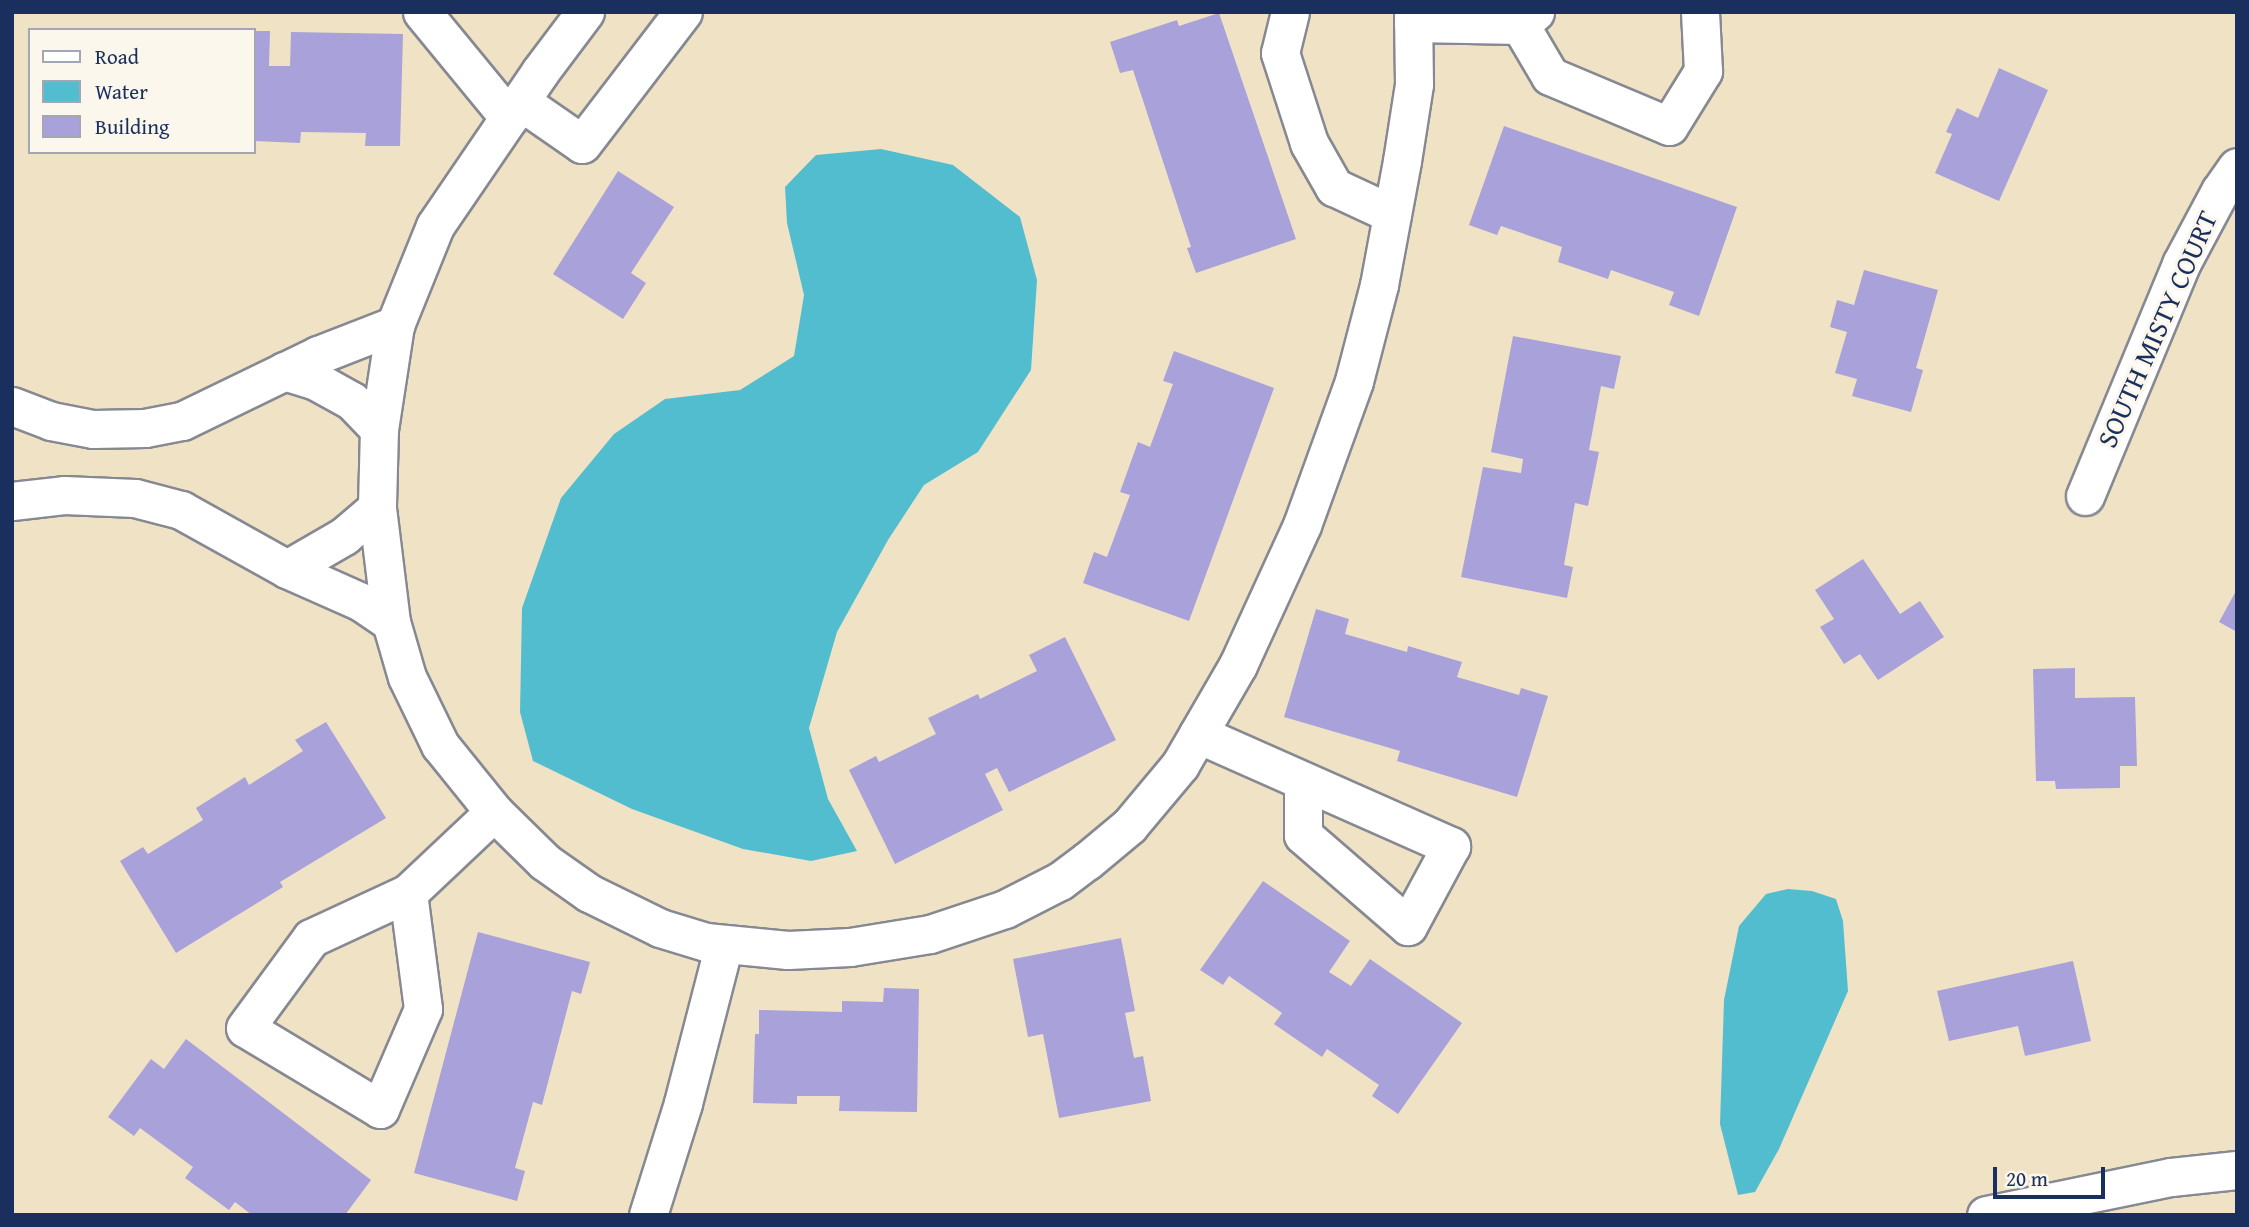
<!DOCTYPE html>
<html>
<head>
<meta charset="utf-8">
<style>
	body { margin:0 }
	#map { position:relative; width:2249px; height:1227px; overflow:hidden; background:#f0e3c5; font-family:"Gentium Book Plus",serif }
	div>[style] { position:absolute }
	.water>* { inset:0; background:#53bdd0 }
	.building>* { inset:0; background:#a9a1da }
	.roads { filter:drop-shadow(2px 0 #868992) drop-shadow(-2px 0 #868992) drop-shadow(0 2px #868992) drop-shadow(0 -2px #868992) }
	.minor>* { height:37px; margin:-18.5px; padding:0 18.5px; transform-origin:18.5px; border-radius:18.5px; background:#fff }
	span { translate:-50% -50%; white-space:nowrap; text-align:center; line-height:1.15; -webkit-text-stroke:6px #fbf7ec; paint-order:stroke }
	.street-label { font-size:28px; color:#1b2f5e }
	.frame { position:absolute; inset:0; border:14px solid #1b2f5e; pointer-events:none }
	.legend { position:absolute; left:28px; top:28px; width:228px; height:126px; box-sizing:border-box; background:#fbf7ec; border:2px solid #a1a7b3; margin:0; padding:9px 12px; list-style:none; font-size:21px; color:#1b2f5e }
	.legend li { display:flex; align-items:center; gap:14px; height:35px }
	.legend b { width:35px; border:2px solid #a1a7b3 }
	.scale { position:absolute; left:1993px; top:1167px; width:112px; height:32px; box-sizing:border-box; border:4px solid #1b2f5e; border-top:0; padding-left:9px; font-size:21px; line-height:24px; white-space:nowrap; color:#1b2f5e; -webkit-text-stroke:5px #fbf7ec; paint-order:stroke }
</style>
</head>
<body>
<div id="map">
	<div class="water">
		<i style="clip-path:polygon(881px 149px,953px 165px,1020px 217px,1037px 280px,1031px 370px,978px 452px,924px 485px,888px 540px,837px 632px,809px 728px,828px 799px,857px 851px,811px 861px,743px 849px,632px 809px,533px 761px,520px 712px,522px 608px,561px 498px,614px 434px,665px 399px,740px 390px,794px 356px,804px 295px,787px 223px,785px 187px,816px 155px)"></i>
		<i style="clip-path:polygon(1788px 889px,1812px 891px,1836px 899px,1843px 921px,1848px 991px,1779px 1149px,1755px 1192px,1738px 1195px,1720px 1124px,1724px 1000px,1739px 926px,1766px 894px)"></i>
	</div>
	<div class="building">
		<i style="clip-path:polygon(1219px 13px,1296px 239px,1196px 273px,1187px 248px,1191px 247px,1133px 70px,1120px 73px,1110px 42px,1177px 20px,1179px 26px)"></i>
		<i style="clip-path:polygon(254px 31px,270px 31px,269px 66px,290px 66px,291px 32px,403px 34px,400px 146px,365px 146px,366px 133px,301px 132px,300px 143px,254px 141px)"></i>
		<i style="clip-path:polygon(1999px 68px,2048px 90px,1999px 201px,1935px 173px,1952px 134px,1946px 132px,1957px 108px,1978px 118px)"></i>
		<i style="clip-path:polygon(1504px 126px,1737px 207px,1699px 316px,1669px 305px,1674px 292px,1611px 270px,1608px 279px,1558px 262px,1562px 247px,1501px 226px,1497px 235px,1469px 225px)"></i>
		<i style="clip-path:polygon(618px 171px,674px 207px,631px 273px,646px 283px,623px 319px,553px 274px)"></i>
		<i style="clip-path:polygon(1864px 270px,1938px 290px,1916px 368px,1923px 370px,1911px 412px,1852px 396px,1857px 379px,1835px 373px,1847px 332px,1830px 327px,1837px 300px,1854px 305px)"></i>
		<i style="clip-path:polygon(1513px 336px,1621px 356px,1614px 389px,1601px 386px,1589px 450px,1599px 452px,1588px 506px,1575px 503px,1564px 565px,1573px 567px,1567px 598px,1461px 577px,1483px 467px,1521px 473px,1523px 459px,1491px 452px)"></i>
		<i style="clip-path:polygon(1174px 351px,1274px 388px,1189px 621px,1083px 583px,1094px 552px,1107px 557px,1130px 495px,1120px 492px,1138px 442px,1150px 447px,1173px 384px,1163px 381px)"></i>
		<i style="clip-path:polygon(1863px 559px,1900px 614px,1920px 601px,1944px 637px,1878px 680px,1860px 654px,1844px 664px,1820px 627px,1834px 619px,1815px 590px)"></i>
		<i style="clip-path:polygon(2237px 589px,2237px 632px,2219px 622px)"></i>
		<i style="clip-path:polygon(1316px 609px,1349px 619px,1345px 634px,1407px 652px,1408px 646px,1462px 662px,1457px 677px,1519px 695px,1521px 688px,1548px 696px,1517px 797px,1397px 761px,1400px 751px,1284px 717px)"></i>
		<i style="clip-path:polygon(1065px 637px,1116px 740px,1009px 792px,997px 768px,985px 774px,1003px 810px,895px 864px,849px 770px,876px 756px,879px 762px,936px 734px,928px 718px,978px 694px,980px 699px,1037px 671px,1029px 655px)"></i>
		<i style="clip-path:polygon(2075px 668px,2075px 698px,2135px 697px,2137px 766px,2120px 766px,2120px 788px,2056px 789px,2055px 781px,2036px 781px,2033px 669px)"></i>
		<i style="clip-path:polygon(326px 722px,386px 818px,280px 882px,283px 887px,176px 953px,120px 861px,143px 847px,148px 854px,203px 820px,196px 808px,245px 777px,249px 785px,303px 751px,295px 740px)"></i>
		<i style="clip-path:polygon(1263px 881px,1350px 941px,1329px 972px,1351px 986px,1370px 959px,1462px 1023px,1398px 1114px,1372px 1096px,1379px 1085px,1327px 1049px,1322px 1057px,1274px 1024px,1282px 1013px,1229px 976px,1223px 985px,1200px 970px)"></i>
		<i style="clip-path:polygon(478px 932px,590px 962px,581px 994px,572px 991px,542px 1105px,533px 1102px,515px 1168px,525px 1171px,517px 1201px,414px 1173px)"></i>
		<i style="clip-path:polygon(1121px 938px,1135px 1011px,1125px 1013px,1134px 1058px,1143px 1056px,1151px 1101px,1059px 1118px,1043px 1034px,1028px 1037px,1013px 959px)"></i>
		<i style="clip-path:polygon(2073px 961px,2091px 1041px,2025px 1056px,2018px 1026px,1949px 1041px,1937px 991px)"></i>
		<i style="clip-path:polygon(884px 988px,919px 989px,917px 1112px,839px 1111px,840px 1096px,797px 1096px,797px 1104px,753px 1103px,755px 1034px,759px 1034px,759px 1010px,842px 1012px,842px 1001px,883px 1002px)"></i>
		<i style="clip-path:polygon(186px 1039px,371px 1180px,345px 1215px,252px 1215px,235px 1202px,229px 1210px,185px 1178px,193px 1167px,140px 1128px,134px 1136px,108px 1117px,151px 1059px,164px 1069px)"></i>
	</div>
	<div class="roads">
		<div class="minor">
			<i style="left:422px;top:12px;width:137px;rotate:50.6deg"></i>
			<i style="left:585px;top:12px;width:75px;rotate:126.9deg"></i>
			<i style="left:540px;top:72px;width:186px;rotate:124.3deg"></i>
			<i style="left:435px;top:226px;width:107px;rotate:112deg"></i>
			<i style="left:395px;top:325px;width:105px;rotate:98.7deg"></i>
			<i style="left:379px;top:429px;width:79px;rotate:91.5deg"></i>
			<i style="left:377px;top:508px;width:115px;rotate:83deg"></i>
			<i style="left:391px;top:622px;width:57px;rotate:73.8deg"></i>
			<i style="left:407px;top:677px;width:76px;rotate:64.1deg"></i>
			<i style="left:440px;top:745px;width:86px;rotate:51.1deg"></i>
			<i style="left:494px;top:812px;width:71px;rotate:44.4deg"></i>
			<i style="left:545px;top:862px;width:54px;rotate:35.2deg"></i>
			<i style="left:589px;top:893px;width:79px;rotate:26.2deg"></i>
			<i style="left:660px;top:928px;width:48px;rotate:16.9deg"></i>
			<i style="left:706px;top:942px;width:82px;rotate:5.6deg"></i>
			<i style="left:788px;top:950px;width:62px;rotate:-2.8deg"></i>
			<i style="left:850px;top:947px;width:81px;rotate:-9.2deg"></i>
			<i style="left:930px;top:934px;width:79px;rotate:-18.4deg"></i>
			<i style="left:1005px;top:909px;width:62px;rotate:-27deg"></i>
			<i style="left:1060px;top:881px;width:34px;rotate:-37deg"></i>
			<i style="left:1087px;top:861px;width:55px;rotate:-39.8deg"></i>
			<i style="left:1129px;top:826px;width:80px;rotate:-50.1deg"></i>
			<i style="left:1180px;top:765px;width:116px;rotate:-59.9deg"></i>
			<i style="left:1238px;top:665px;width:154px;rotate:-65.4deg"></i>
			<i style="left:1302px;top:525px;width:153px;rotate:-70.1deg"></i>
			<i style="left:1354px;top:381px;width:99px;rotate:-75.4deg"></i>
			<i style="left:1379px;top:285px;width:126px;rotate:-79.5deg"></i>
			<i style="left:1402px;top:161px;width:78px;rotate:-81.1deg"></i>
			<i style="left:1414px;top:84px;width:72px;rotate:-90.8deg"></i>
			<i style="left:1290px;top:12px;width:42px;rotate:103.7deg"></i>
			<i style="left:1280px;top:53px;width:95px;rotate:72.1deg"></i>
			<i style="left:1309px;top:143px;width:51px;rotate:60.4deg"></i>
			<i style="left:1334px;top:187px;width:64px;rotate:25deg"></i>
			<i style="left:1413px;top:23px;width:107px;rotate:1.1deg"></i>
			<i style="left:1520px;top:25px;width:20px;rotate:-41deg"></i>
			<i style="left:1520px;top:25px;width:59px;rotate:59.5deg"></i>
			<i style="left:1550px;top:76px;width:129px;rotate:22.8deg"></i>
			<i style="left:1669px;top:126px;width:65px;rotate:-58.3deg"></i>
			<i style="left:1703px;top:71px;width:59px;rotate:-92.9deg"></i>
			<i style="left:520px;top:101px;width:75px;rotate:34.7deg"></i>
			<i style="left:582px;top:144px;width:166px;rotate:-52.6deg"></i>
			<i style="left:284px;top:371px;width:34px;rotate:17deg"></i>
			<i style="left:316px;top:381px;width:41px;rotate:29.1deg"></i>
			<i style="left:352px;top:401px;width:39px;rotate:46deg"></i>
			<i style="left:12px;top:406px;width:42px;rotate:21deg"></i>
			<i style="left:51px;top:421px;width:43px;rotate:10.8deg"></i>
			<i style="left:93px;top:429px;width:52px;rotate:-1.1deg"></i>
			<i style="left:145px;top:428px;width:38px;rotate:-11deg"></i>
			<i style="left:182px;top:421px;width:151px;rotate:-25.9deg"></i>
			<i style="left:318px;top:355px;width:83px;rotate:-21.3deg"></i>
			<i style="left:2085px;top:496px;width:251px;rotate:-67.5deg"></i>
			<i style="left:2181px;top:264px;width:83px;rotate:-61.9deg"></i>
			<i style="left:2220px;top:191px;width:29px;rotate:-55deg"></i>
			<i style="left:12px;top:501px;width:52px;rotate:-6.6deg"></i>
			<i style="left:64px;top:495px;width:71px;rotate:2.4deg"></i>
			<i style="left:135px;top:498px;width:48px;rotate:14.6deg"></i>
			<i style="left:181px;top:510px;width:121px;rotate:29.1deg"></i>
			<i style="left:287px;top:569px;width:81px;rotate:24deg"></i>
			<i style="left:361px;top:602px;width:36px;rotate:34deg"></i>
			<i style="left:287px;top:569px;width:66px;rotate:-30.1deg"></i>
			<i style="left:344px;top:536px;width:43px;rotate:-40.3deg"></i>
			<i style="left:1198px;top:734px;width:277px;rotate:23.9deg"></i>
			<i style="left:1451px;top:846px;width:91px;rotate:118.3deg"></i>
			<i style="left:1408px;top:926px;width:139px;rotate:-139.1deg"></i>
			<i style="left:1303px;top:835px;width:54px;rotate:-90deg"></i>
			<i style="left:408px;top:893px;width:117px;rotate:82.6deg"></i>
			<i style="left:423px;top:1009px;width:109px;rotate:113.3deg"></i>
			<i style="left:380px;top:1109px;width:157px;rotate:-149deg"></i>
			<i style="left:245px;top:1028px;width:112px;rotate:-53.7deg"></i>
			<i style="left:311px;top:938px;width:107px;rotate:-24.9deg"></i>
			<i style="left:408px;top:893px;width:118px;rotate:-43.3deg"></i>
			<i style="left:648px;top:1215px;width:117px;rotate:-72.6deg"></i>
			<i style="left:683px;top:1103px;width:164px;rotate:-75.5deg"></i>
			<i style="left:1986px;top:1215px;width:189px;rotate:-11.6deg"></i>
			<i style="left:2171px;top:1177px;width:66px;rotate:-6.1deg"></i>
		</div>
	</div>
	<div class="street-label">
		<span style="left:2157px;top:329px;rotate:-66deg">SOUTH MISTY COURT</span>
	</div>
	<div class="frame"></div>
	<ul class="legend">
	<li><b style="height:9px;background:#fff"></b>Road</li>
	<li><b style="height:19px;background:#53bdd0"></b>Water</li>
	<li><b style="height:19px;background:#a9a1da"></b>Building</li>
	</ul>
	<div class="scale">20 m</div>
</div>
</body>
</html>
